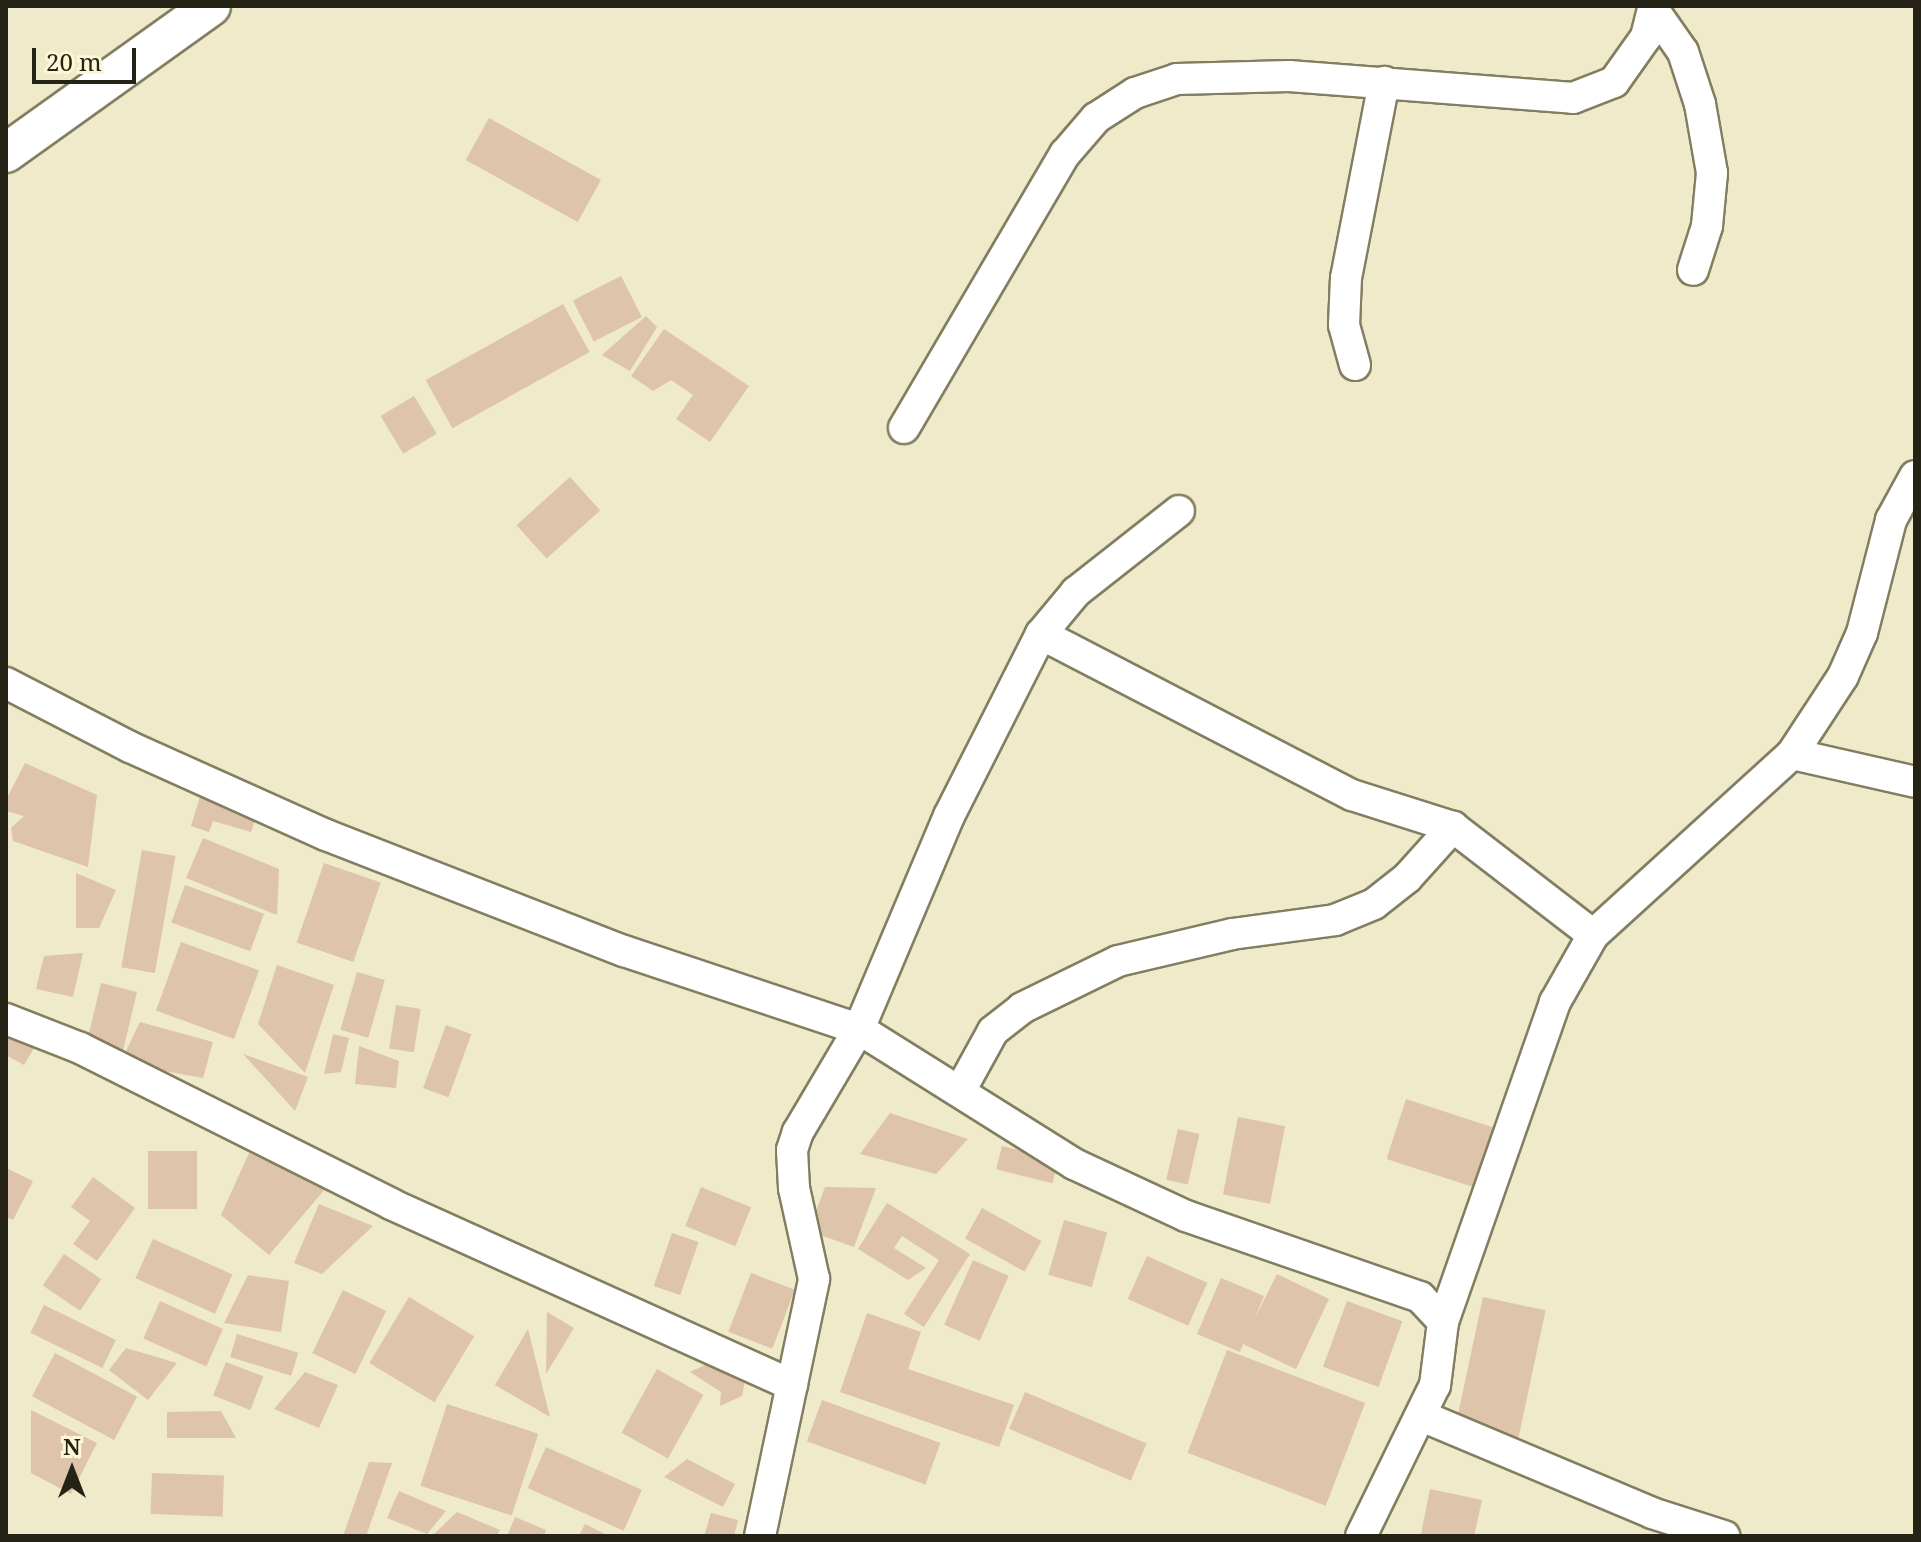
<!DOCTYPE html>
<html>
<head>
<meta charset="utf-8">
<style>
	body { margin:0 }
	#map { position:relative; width:1921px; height:1542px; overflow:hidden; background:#efeac9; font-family:"Noto Serif",serif }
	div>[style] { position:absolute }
	.building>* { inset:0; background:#ddc4ab; transform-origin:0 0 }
	.roads { filter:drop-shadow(2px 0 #837e61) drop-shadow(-2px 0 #837e61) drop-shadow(0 2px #837e61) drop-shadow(0 -2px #837e61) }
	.minor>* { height:30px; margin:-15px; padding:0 15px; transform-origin:15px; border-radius:15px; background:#fff }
	.tertiary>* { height:38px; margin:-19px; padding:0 19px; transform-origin:19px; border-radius:19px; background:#fff }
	span { translate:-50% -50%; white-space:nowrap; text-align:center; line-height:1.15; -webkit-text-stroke:8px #fdf7d6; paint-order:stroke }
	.frame { position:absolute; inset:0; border:8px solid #252316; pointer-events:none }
	.north { position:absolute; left:32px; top:1430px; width:80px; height:80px; -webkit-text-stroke:6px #fdf7d6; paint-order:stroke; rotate:0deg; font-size:22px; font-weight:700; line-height:32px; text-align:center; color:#252316 }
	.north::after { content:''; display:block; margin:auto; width:28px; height:36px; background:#252316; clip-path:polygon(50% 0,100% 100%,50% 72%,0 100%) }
	.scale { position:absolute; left:32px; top:48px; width:104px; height:36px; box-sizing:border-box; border:4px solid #252316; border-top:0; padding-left:10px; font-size:24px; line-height:28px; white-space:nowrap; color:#252316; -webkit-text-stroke:6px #fdf7d6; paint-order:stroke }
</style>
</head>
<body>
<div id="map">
	<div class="building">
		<i style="left:489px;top:118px;width:128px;height:48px;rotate:29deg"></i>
		<i style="left:621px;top:276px;width:46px;height:54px;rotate:63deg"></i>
		<i style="left:563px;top:304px;width:55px;height:157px;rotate:61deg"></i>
		<i style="clip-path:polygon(646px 316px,657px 327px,630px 371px,602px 355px)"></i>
		<i style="clip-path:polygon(664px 329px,749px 386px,710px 442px,676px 419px,693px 395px,671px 380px,653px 391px,631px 376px)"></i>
		<i style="left:414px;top:396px;width:44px;height:39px;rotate:59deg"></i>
		<i style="left:570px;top:477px;width:45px;height:72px;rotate:48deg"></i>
		<i style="clip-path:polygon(25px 763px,97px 795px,88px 867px,13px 841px,11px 828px,24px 816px,6px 811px,6px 800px)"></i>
		<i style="clip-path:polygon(202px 790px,259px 808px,251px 832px,213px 821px,209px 832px,191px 826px)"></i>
		<i style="clip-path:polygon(203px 838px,279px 869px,277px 915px,186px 878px)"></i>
		<i style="left:142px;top:850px;width:34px;height:119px;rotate:10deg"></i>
		<i style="left:324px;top:863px;width:60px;height:84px;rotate:19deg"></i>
		<i style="clip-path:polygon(76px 873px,116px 890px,99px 928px,76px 928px)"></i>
		<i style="left:185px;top:885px;width:84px;height:40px;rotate:20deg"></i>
		<i style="left:181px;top:942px;width:83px;height:73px;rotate:20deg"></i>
		<i style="clip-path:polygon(83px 953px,73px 997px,36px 989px,44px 956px)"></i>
		<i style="clip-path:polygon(277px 965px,334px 985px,305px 1073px,258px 1024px)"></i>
		<i style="left:357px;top:972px;width:29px;height:60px;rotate:16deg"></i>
		<i style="clip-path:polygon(101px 983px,137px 992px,120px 1063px,140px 1022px,213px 1042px,203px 1078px,120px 1063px,84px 1054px)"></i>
		<i style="left:396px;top:1005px;width:25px;height:44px;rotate:9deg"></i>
		<i style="left:446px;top:1025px;width:27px;height:67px;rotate:20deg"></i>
		<i style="clip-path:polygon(6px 1026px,37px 1043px,24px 1065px,6px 1055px)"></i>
		<i style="clip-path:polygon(333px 1034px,349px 1038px,341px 1072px,324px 1074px)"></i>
		<i style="clip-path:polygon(359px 1046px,399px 1061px,396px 1088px,355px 1084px)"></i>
		<i style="clip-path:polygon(243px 1054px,308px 1077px,295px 1111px)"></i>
		<i style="left:1406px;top:1099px;width:92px;height:63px;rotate:18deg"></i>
		<i style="clip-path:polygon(890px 1113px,968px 1139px,936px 1174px,860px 1154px)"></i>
		<i style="left:1238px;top:1117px;width:48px;height:79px;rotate:11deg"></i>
		<i style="left:1178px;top:1129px;width:22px;height:52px;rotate:13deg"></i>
		<i style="left:1002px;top:1146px;width:58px;height:24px;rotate:14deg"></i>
		<i style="left:148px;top:1151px;width:49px;height:58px"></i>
		<i style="clip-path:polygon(249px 1153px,326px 1188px,269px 1255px,221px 1215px)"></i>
		<i style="clip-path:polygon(6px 1168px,33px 1181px,13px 1220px,6px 1217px)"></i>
		<i style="clip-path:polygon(93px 1177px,135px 1208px,97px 1261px,73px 1244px,90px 1221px,71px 1207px)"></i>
		<i style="left:701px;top:1187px;width:54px;height:42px;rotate:22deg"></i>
		<i style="clip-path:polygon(825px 1187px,876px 1188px,854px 1247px,809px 1231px)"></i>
		<i style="clip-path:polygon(887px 1203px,970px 1254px,924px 1327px,904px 1314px,939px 1260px,902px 1236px,894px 1248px,926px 1268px,908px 1280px,858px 1249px)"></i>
		<i style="clip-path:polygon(319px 1204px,373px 1226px,322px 1274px,294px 1263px)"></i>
		<i style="left:982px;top:1208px;width:68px;height:35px;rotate:29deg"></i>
		<i style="left:1064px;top:1220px;width:45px;height:57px;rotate:16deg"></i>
		<i style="left:672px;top:1233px;width:28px;height:56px;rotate:19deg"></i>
		<i style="left:153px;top:1239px;width:87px;height:43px;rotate:24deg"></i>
		<i style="left:64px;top:1254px;width:45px;height:38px;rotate:34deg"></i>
		<i style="left:1147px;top:1256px;width:66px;height:47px;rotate:24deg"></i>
		<i style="left:973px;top:1260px;width:39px;height:71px;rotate:24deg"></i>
		<i style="left:751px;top:1273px;width:47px;height:63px;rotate:21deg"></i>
		<i style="clip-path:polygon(1277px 1274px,1329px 1299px,1296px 1369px,1243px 1344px,1240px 1352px,1197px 1334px,1221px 1278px,1264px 1296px,1254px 1320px)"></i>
		<i style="clip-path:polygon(248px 1275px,289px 1281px,281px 1332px,224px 1323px)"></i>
		<i style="left:343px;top:1290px;width:48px;height:70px;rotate:26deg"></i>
		<i style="left:409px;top:1297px;width:76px;height:77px;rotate:31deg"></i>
		<i style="left:1483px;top:1297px;width:64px;height:137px;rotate:12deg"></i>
		<i style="left:160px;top:1301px;width:69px;height:41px;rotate:24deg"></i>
		<i style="left:1347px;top:1301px;width:59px;height:70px;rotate:20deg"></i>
		<i style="left:44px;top:1305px;width:80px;height:31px;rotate:26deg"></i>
		<i style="clip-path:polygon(547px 1312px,574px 1328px,546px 1374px)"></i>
		<i style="clip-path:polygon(867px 1313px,921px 1332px,908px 1369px,1014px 1405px,999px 1447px,840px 1392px)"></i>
		<i style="clip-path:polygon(528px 1329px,550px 1417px,495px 1385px)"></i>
		<i style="left:237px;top:1334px;width:64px;height:24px;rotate:17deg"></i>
		<i style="clip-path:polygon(126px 1348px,177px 1363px,148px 1400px,109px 1370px)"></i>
		<i style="left:1227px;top:1350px;width:148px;height:110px;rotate:21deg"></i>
		<i style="left:55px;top:1353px;width:93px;height:49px;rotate:28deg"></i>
		<i style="left:226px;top:1362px;width:40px;height:36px;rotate:21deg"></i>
		<i style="clip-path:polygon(707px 1364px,747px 1371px,742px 1396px,720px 1406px,721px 1392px,690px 1372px)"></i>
		<i style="left:657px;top:1369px;width:53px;height:73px;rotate:29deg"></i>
		<i style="clip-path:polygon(305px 1372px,338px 1385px,319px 1428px,274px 1409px)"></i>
		<i style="left:1025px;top:1392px;width:132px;height:40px;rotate:23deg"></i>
		<i style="left:822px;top:1400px;width:126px;height:44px;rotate:20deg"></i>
		<i style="left:447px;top:1404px;width:96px;height:86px;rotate:18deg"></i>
		<i style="clip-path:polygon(31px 1410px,97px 1443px,71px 1494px,31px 1473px)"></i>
		<i style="clip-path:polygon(221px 1411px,236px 1438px,167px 1438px,167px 1412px)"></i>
		<i style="left:546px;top:1447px;width:105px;height:45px;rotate:24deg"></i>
		<i style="clip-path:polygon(687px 1459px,735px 1484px,723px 1507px,664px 1477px)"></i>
		<i style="clip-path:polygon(369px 1462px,392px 1463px,366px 1536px,343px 1536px)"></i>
		<i style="left:152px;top:1473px;width:72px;height:41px;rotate:2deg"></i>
		<i style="clip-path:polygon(1430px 1489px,1482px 1500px,1474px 1536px,1421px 1534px)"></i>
		<i style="clip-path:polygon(399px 1491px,446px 1511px,427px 1534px,387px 1518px)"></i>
		<i style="clip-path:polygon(457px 1512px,500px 1530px,497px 1536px,433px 1535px)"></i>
		<i style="clip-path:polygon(711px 1513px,738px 1520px,734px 1536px,704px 1536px)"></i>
		<i style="clip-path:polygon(515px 1517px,546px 1530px,544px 1536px,507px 1536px)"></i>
		<i style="clip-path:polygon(585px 1524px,609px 1536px,579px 1536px)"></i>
	</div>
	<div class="roads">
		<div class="minor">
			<i style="left:1653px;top:9px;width:52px;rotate:55.1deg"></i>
			<i style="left:1683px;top:52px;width:55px;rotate:71.9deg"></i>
			<i style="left:1700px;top:104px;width:70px;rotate:80.1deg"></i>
			<i style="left:1712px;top:173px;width:53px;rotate:95.4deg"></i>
			<i style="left:1707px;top:226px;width:46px;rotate:107.7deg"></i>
			<i style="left:1355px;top:365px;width:41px;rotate:-105.4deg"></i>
			<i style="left:1344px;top:325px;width:47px;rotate:-87.6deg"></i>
			<i style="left:1346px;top:278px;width:200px;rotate:-79deg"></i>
			<i style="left:904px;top:428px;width:318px;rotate:-59.6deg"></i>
			<i style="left:1065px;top:154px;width:48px;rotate:-49.3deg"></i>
			<i style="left:1096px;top:118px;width:46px;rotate:-32.7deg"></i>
			<i style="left:1135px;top:93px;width:44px;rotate:-18.4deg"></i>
			<i style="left:1177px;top:79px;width:112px;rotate:-1.5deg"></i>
			<i style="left:1289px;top:76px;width:285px;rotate:4.4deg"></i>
			<i style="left:1573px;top:98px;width:44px;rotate:-21.3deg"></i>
			<i style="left:1614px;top:82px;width:55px;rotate:-54.6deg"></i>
			<i style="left:1646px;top:37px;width:32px;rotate:-76deg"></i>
			<i style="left:1041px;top:634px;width:350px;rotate:27.4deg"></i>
			<i style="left:1352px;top:795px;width:106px;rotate:17.6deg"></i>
			<i style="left:1453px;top:827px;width:177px;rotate:37.6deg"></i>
			<i style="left:6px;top:683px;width:140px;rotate:27.3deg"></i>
			<i style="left:130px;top:747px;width:215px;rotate:24.2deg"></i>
			<i style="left:326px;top:835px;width:320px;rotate:21.3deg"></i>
			<i style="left:624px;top:951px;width:248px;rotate:18.4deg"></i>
			<i style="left:859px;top:1029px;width:254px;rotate:32.1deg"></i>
			<i style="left:1074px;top:1164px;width:123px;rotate:24.9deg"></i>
			<i style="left:1186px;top:1216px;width:248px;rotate:19.1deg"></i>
			<i style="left:1420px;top:1297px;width:34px;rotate:47deg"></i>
			<i style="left:1443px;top:1322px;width:64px;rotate:97.2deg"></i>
			<i style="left:1435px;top:1385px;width:168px;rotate:116.1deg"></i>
			<i style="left:1792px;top:754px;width:126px;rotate:12.8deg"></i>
			<i style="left:6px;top:1019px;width:79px;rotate:21.4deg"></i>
			<i style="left:80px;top:1048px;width:348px;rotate:26.6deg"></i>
			<i style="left:391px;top:1204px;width:440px;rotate:24.3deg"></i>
			<i style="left:960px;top:1091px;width:68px;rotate:-61.2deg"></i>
			<i style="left:993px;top:1031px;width:37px;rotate:-38deg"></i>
			<i style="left:1022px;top:1008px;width:107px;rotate:-26.1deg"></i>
			<i style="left:1118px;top:961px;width:117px;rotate:-13.3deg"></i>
			<i style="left:1232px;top:934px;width:104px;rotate:-7.7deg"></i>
			<i style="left:1335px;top:920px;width:42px;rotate:-22.3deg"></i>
			<i style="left:1374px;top:904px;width:42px;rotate:-38.2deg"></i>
			<i style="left:1407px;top:878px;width:69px;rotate:-48deg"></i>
			<i style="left:1443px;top:1322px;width:339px;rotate:-70.7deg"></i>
			<i style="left:1555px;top:1002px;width:77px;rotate:-60.4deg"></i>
			<i style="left:1593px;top:935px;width:269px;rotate:-42.3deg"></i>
			<i style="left:1792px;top:754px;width:93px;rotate:-56.8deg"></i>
			<i style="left:1843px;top:676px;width:47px;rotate:-66.2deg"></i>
			<i style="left:1862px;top:633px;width:117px;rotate:-75.6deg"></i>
			<i style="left:1891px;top:520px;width:50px;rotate:-61.4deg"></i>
			<i style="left:1424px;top:1417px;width:247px;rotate:22.8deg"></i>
			<i style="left:1652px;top:1513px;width:76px;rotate:17.7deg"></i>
			<i style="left:760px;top:1536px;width:263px;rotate:-78.1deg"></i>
			<i style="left:814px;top:1279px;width:93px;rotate:-102.4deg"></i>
			<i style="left:794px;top:1188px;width:38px;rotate:-93deg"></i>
			<i style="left:792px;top:1150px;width:19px;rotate:-72deg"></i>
			<i style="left:798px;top:1132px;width:120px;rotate:-59.4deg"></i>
			<i style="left:859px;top:1029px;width:231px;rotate:-67.1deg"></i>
			<i style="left:949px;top:816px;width:204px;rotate:-63.2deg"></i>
			<i style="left:1041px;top:634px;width:55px;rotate:-50.2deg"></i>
			<i style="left:1076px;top:592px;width:131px;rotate:-38.2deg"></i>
		</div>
		<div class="tertiary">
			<i style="left:6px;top:153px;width:252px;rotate:-35.6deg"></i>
		</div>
	</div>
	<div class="frame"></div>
	<div class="north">N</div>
	<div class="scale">20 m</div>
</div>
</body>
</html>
